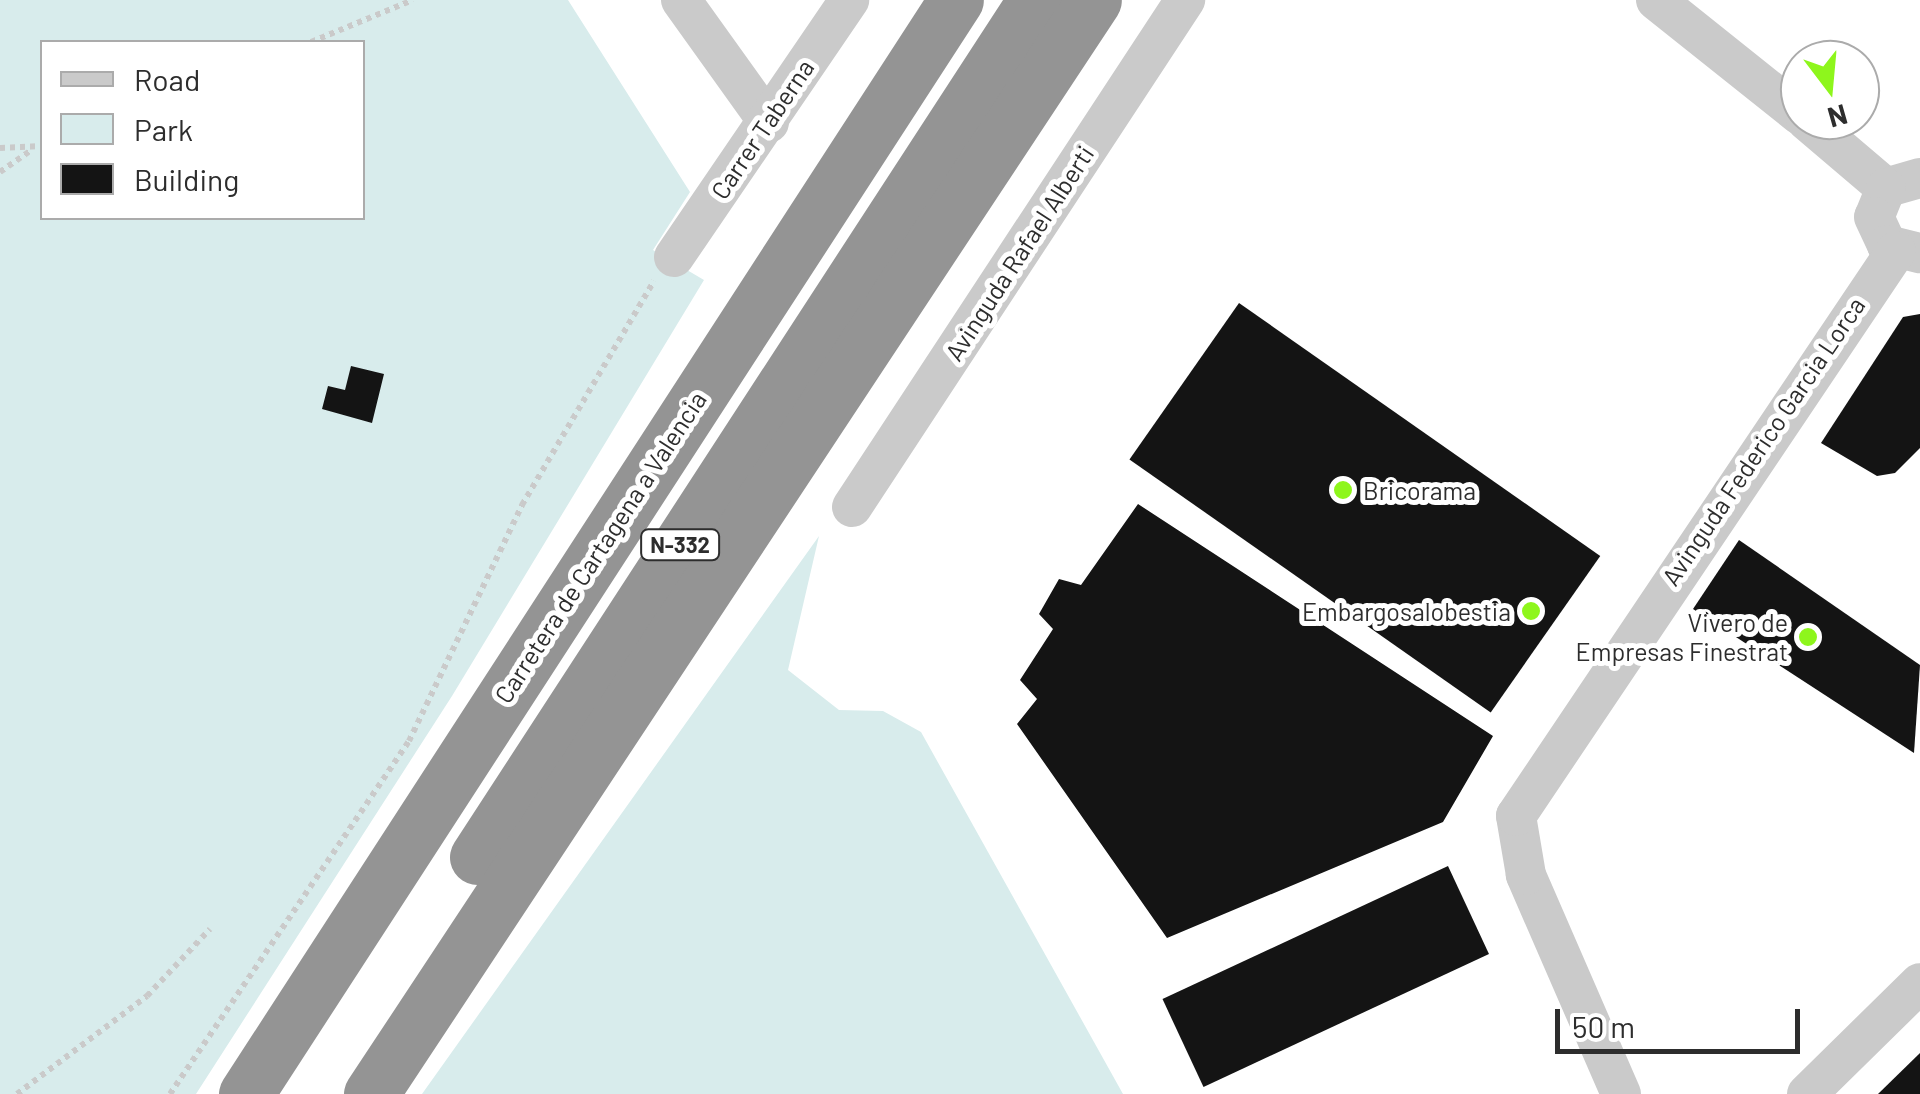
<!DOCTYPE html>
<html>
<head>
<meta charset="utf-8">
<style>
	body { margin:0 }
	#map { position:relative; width:1920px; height:1094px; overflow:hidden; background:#fff; font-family:Barlow,sans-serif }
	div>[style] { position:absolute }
	.green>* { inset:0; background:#d8ecec }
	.building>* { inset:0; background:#141414; transform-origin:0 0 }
	.path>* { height:6px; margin-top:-3px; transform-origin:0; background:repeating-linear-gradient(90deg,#cacaca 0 5px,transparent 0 10px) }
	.minor>* { height:40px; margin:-20px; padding:0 20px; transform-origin:20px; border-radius:20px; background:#cacaca }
	.highway>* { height:55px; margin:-27.5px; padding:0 27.5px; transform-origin:27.5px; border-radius:27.5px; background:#949494 }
	.dots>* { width:28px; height:28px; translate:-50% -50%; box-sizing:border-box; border:5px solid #fff; border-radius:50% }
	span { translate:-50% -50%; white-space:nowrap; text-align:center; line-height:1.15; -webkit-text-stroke:10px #fff; paint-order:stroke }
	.shield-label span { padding:2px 8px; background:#fff; border:2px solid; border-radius:8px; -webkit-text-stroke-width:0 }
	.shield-label { font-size:22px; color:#2d2d2d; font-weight:700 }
	.street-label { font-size:25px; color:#2d2d2d }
	.poi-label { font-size:25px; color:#2d2d2d }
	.left { translate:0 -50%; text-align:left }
	.right { translate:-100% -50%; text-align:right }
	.legend { position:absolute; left:40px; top:40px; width:325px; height:180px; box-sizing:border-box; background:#fff; border:2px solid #ababab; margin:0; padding:12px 18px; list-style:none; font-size:30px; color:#2d2d2d }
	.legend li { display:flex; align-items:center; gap:20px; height:50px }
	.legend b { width:50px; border:2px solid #ababab }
	.north { position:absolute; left:1780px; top:40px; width:100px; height:100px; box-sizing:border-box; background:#fff; border:2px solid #ababab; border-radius:50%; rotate:164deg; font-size:28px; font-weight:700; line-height:40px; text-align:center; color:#2d2d2d }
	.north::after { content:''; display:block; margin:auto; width:35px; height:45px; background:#8ef61c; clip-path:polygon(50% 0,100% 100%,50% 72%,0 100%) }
	.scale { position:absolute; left:1555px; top:1009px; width:245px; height:45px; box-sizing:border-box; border:5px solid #2d2d2d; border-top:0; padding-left:12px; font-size:30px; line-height:35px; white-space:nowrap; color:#2d2d2d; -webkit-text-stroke:8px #fff; paint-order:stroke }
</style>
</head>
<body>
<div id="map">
	<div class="green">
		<i style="clip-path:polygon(evenodd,0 0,568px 0,690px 192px,653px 250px,704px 280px,452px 696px,196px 1094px,0 1094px,0 0,42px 42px,362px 42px,362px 218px,42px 218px,42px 42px)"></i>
		<i style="clip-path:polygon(819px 536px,788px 670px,839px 710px,883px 711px,921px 732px,1123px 1094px,422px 1094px)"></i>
	</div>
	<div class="building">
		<i style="left:1239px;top:303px;width:441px;height:191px;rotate:35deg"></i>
		<i style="clip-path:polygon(1920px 314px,1920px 448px,1895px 473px,1877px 476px,1821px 443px,1903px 317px)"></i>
		<i style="clip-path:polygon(351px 366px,384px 374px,372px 423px,322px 409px,328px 386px,345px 390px)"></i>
		<i style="clip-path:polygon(1138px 504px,1493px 736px,1443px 822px,1167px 938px,1017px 724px,1037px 699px,1020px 680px,1053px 629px,1039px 614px,1059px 579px,1081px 585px)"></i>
		<i style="clip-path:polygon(1739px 540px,1920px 665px,1914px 753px,1693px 609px)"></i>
		<i style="left:1448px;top:866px;width:97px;height:315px;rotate:65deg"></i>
		<i style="clip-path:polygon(1920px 1053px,1920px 1094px,1878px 1094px)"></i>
	</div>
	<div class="path">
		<i style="left:311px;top:42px;width:110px;rotate:-22.4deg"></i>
		<i style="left:0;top:148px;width:42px;rotate:-2.7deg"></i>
		<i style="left:0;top:172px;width:39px;rotate:-35deg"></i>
		<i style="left:17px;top:1094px;width:163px;rotate:-37deg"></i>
		<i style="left:147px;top:996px;width:92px;rotate:-46.8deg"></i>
		<i style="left:170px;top:1094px;width:426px;rotate:-55.9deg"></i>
		<i style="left:409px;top:741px;width:262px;rotate:-64.4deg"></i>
		<i style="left:522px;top:505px;width:260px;rotate:-59.5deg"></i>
	</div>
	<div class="minor">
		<i style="left:681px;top:0;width:151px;rotate:54.4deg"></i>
		<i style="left:1656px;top:0;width:184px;rotate:38.6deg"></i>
		<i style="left:1806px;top:120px;width:105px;rotate:40.4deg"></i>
		<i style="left:1920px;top:178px;width:35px;rotate:164deg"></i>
		<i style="left:1886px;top:188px;width:31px;rotate:112deg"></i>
		<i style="left:1874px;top:217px;width:31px;rotate:65deg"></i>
		<i style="left:1887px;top:245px;width:34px;rotate:14deg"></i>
		<i style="left:674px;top:257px;width:311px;rotate:-55.7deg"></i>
		<i style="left:852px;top:507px;width:607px;rotate:-56.7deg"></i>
		<i style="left:1621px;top:1094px;width:239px;rotate:-113.5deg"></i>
		<i style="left:1526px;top:875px;width:60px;rotate:-99.6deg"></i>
		<i style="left:1516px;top:816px;width:681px;rotate:-56.08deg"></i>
		<i style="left:1807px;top:1094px;width:158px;rotate:-44.5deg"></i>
	</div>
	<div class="highway">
		<i style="left:477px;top:857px;width:1023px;rotate:-56.93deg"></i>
		<i style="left:246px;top:1094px;width:1304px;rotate:-57.02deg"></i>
		<i style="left:371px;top:1094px;width:1311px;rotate:-56.54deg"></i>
	</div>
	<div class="dots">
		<i style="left:1343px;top:490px;background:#8ef61c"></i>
		<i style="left:1531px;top:611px;background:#8ef61c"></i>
		<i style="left:1808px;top:637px;background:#8ef61c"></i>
	</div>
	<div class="shield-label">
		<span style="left:680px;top:545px">N-332</span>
	</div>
	<div class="street-label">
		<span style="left:762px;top:129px;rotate:-56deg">Carrer Taberna</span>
		<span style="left:1019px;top:253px;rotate:-57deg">Avinguda Rafael Alberti</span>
		<span style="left:1763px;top:441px;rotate:-56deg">Avinguda Federico Garcia Lorca</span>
		<span style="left:600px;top:547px;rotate:-57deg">Carretera de Cartagena a Valencia</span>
	</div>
	<div class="poi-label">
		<span class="left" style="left:1363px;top:490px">Bricorama</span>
		<span class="right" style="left:1511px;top:611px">Embargosalobestia</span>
		<span class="right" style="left:1788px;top:637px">Vivero de<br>Empresas Finestrat</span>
	</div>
	<ul class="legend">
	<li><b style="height:12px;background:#cacaca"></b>Road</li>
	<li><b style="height:28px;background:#d8ecec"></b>Park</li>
	<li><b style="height:28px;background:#141414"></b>Building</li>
	</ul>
	<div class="north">N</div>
	<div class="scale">50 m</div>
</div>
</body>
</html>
